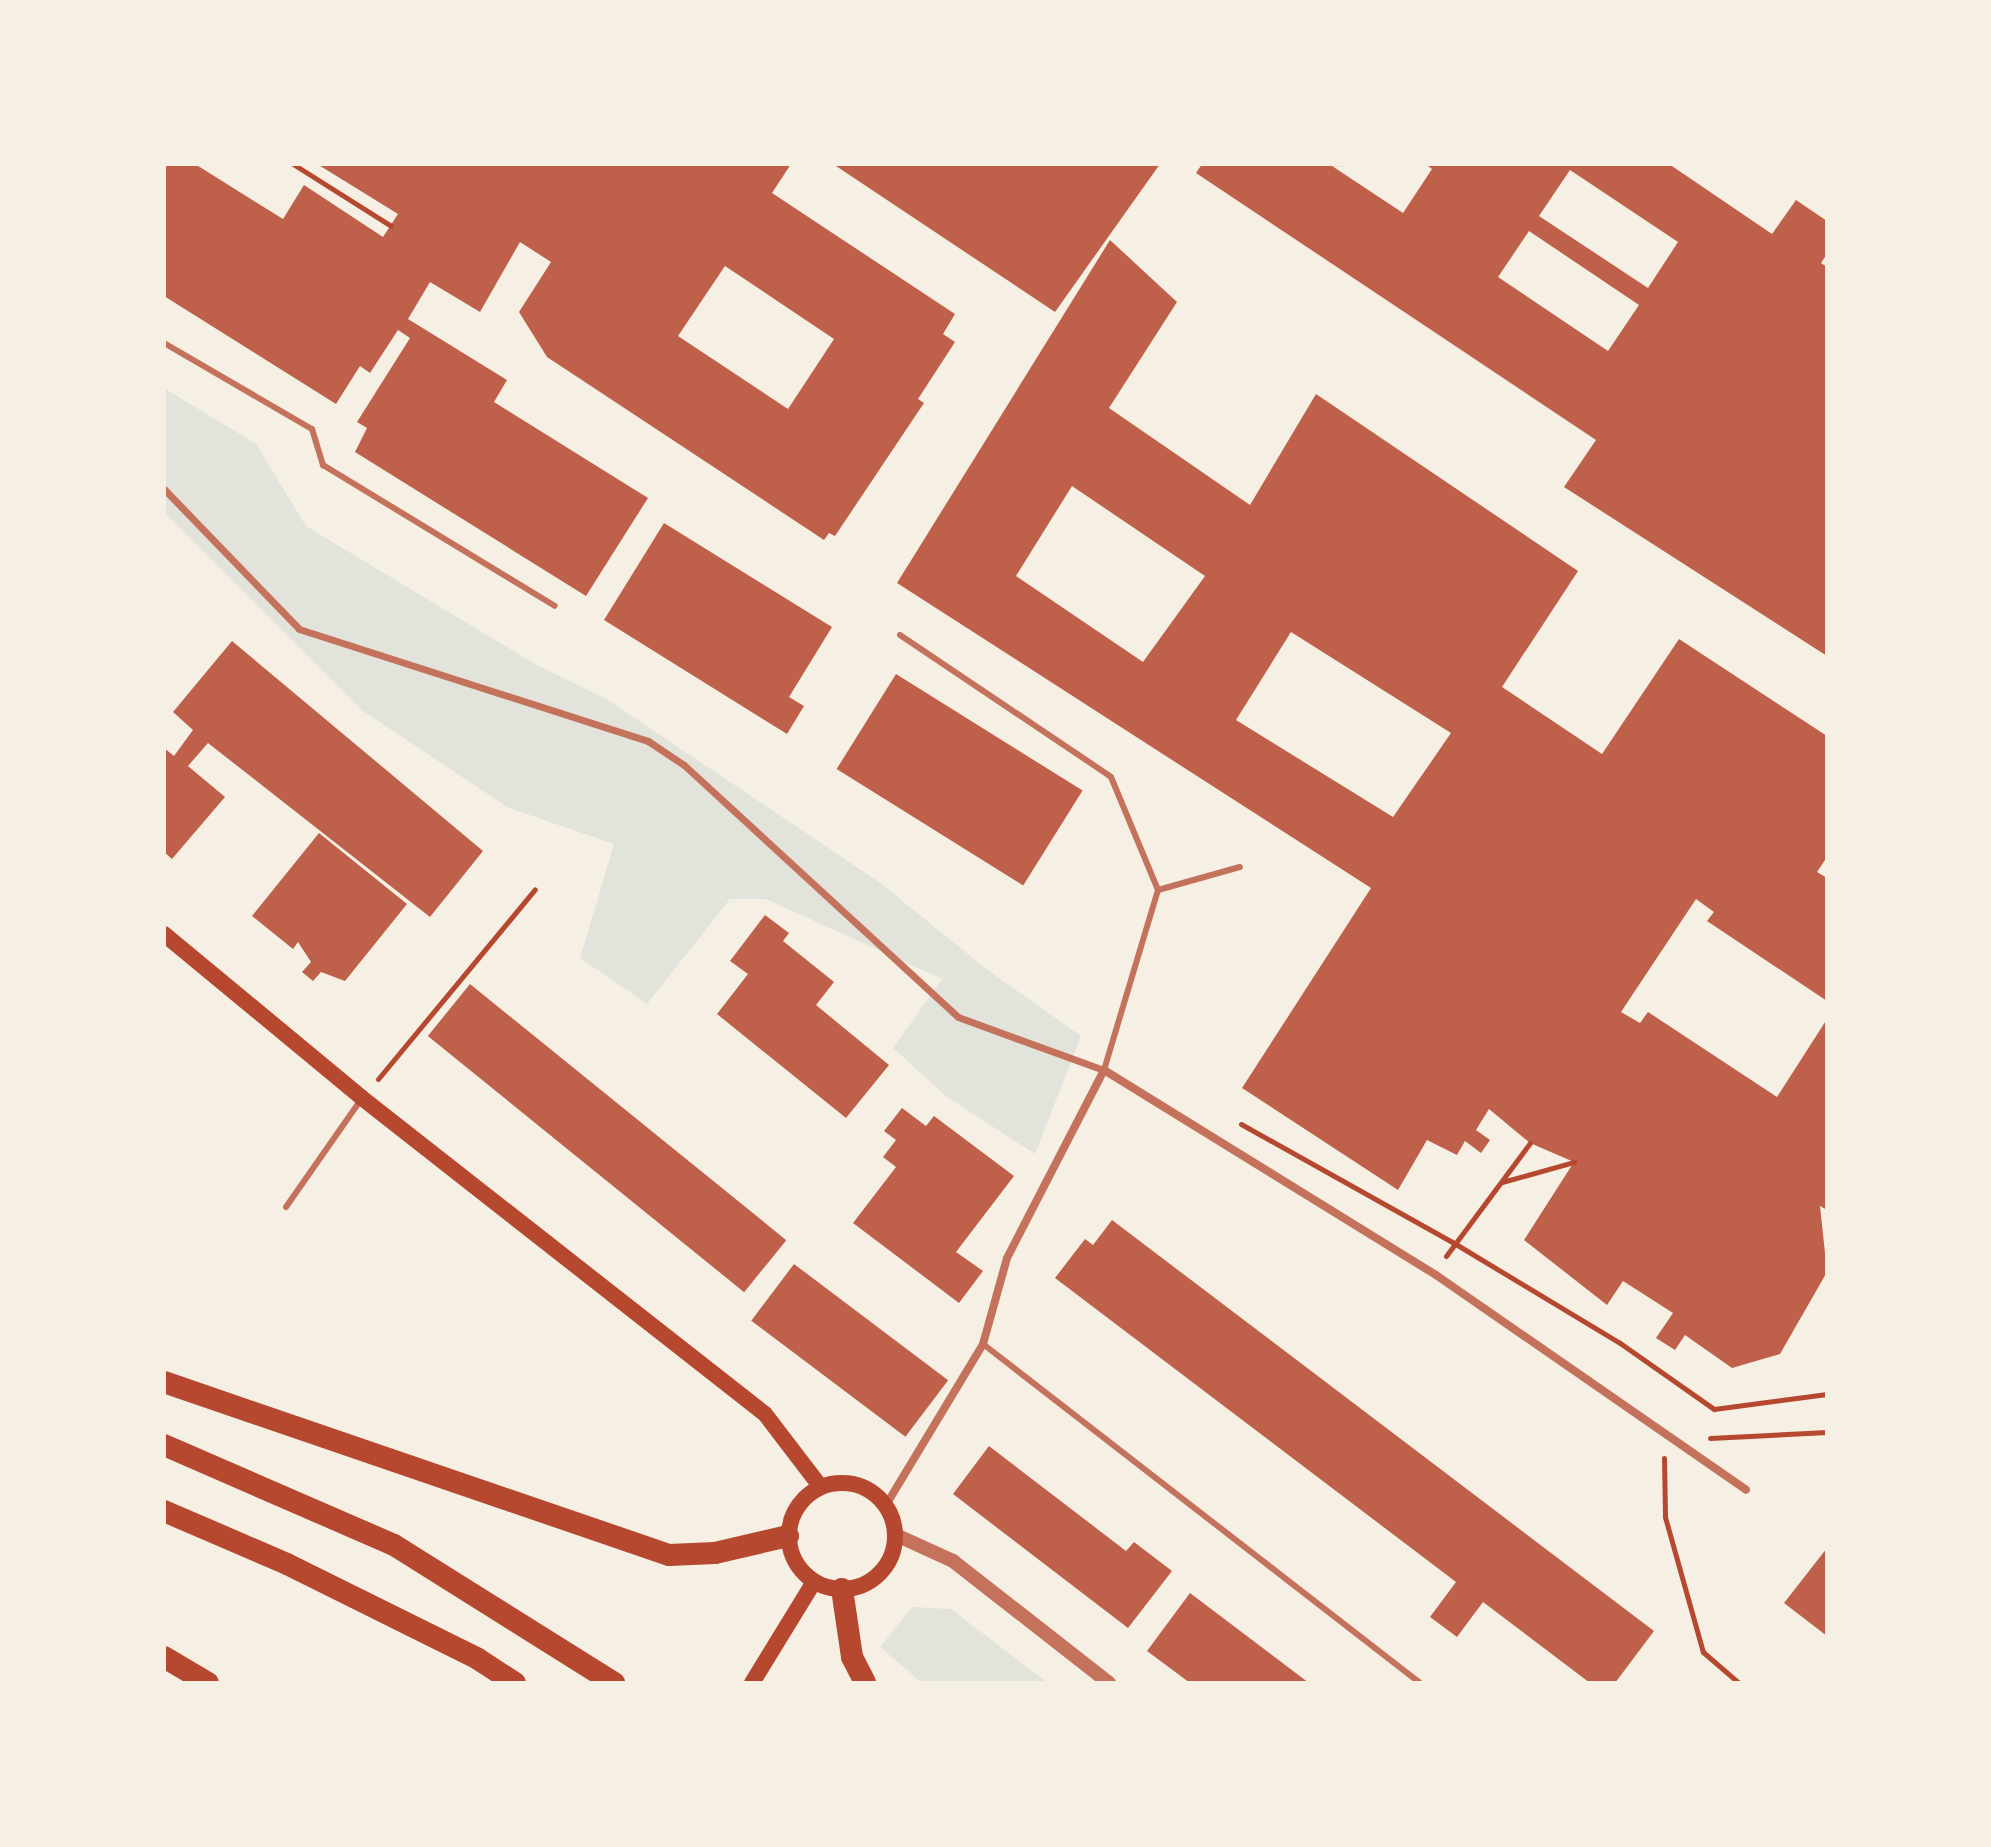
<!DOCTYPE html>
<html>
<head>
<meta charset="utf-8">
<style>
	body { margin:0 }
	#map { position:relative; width:1991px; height:1847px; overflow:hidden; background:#f6efe4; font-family:"Exo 2",sans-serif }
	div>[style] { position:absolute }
	.green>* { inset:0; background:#e2e4dc }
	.building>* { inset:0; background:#bf614a; transform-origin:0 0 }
	.path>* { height:5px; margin:-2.5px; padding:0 2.5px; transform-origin:2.5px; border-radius:2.5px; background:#b5482f }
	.service>* { height:6px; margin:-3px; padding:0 3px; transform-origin:3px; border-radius:3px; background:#c5725c }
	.pedestrian>* { height:7px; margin:-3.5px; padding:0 3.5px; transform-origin:3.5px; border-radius:3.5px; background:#c5725c }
	.minor>* { height:8px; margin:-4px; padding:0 4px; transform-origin:4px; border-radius:4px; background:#c5725c }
	.tertiary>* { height:14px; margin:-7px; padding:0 7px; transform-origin:7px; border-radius:7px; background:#c5725c }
	.secondary>* { height:16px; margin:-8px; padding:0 8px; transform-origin:8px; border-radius:8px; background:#b5482f }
	.secondary>.ring { margin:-8px; padding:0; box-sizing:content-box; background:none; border:16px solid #b5482f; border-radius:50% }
	.trunk>* { height:22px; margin:-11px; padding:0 11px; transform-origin:11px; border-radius:11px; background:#b5482f }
	span { translate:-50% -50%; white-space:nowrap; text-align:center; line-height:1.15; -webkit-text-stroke:6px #f6efe4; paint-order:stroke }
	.frame { position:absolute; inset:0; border:166px solid #f6efe4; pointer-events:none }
</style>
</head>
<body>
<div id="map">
	<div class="green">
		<i style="clip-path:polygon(164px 388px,256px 444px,306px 526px,535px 664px,608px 700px,879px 882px,985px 968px,1081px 1036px,1035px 1154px,947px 1097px,893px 1048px,942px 979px,766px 899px,730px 899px,647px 1004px,580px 958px,614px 844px,509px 808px,363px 711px,164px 512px)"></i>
		<i style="clip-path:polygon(912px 1607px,951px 1609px,1048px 1683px,922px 1683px,880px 1647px)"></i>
	</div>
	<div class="building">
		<i style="clip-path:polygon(evenodd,164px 164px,195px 164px,283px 219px,304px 185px,383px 237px,398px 214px,317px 164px,791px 164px,772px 193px,955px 314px,943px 334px,955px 342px,918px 399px,924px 403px,835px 536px,829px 533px,824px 540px,547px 357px,519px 312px,551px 262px,520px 242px,480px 312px,430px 282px,408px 319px,507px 380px,494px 402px,648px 498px,586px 596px,355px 452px,367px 428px,357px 422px,410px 338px,398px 330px,370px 373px,360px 366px,336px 404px,164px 296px,164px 164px,725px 266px,834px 339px,788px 409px,678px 336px,725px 266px)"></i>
		<i style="clip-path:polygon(833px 164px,1160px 164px,1055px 312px)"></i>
		<i style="clip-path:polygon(evenodd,1202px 164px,1329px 164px,1403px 213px,1432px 169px,1425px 164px,1669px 164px,1772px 234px,1796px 200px,1827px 221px,1827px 254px,1821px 263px,1827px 267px,1827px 656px,1564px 487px,1596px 440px,1196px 173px,1202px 164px,1570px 170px,1678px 242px,1648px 288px,1539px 216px,1570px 170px,1202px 164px,1529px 231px,1639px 305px,1608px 351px,1498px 277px,1529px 231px)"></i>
		<i style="clip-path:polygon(evenodd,1110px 240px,1177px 302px,1109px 408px,1250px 505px,1316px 394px,1578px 571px,1502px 687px,1602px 754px,1679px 639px,1827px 736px,1827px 857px,1817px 872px,1827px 878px,1827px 1001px,1707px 921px,1714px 912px,1696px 899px,1621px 1012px,1640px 1023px,1648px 1012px,1777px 1097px,1827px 1019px,1827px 1210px,1820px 1206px,1827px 1272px,1780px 1354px,1732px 1368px,1685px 1335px,1675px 1350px,1656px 1338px,1673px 1313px,1623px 1281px,1607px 1305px,1524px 1240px,1574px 1162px,1530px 1143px,1489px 1109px,1476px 1130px,1490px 1140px,1481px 1153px,1465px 1141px,1457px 1155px,1427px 1140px,1398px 1190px,1242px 1088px,1371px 888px,897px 583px,1110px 240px,1072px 486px,1205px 576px,1143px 662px,1016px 576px,1072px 486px,1110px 240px,1291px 632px,1451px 733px,1393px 817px,1236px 720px,1291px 632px)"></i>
		<i style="clip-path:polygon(664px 523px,832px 627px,789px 697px,804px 706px,787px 734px,604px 620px)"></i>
		<i style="clip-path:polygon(232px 641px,483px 851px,430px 917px,208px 743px,188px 766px,225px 797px,172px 859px,164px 852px,164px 748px,174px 756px,193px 730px,173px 712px)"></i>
		<i style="left:896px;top:674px;width:220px;height:112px;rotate:32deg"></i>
		<i style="clip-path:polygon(319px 833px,407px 904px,345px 981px,321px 972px,313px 981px,302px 972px,311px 962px,298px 942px,293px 949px,252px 916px)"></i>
		<i style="clip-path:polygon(765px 915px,789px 933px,783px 941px,834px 982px,816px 1005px,889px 1065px,846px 1118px,717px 1014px,748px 974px,730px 961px)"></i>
		<i style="left:470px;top:984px;width:407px;height:67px;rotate:39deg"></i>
		<i style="clip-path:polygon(902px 1108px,926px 1126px,934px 1116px,1014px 1176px,956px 1252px,983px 1271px,959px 1303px,853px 1223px,896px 1167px,883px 1157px,896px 1140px,884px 1131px)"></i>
		<i style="clip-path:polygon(1112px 1220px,1654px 1631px,1615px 1683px,1590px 1683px,1483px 1602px,1457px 1637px,1430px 1617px,1456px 1582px,1055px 1278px,1085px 1239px,1093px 1245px)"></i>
		<i style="left:794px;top:1264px;width:193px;height:71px;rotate:37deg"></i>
		<i style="clip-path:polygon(989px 1446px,1126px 1551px,1134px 1542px,1172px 1571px,1128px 1628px,953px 1494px)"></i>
		<i style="clip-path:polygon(1827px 1548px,1827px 1636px,1784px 1603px)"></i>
		<i style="clip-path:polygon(1190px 1593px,1309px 1683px,1190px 1683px,1147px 1651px)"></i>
	</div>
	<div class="path">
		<i style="left:293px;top:164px;width:116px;rotate:32.3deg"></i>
		<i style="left:378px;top:1079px;width:246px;rotate:-50.4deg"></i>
		<i style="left:1241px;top:1124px;width:244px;rotate:29.2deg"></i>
		<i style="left:1454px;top:1243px;width:194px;rotate:31.1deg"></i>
		<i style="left:1620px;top:1343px;width:115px;rotate:35.1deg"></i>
		<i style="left:1714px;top:1409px;width:114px;rotate:-7.6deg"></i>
		<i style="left:1502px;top:1182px;width:75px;rotate:-15.5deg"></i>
		<i style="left:1446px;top:1256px;width:141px;rotate:-53.4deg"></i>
		<i style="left:1710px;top:1438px;width:117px;rotate:-2.9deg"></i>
		<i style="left:1664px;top:1458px;width:59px;rotate:89deg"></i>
		<i style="left:1665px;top:1517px;width:140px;rotate:74.3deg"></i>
		<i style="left:1703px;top:1652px;width:48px;rotate:40.7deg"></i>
	</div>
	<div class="service">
		<i style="left:164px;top:343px;width:171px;rotate:30.2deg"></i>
		<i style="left:312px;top:429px;width:38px;rotate:73deg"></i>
		<i style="left:323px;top:465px;width:271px;rotate:31.3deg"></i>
		<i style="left:900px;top:635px;width:254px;rotate:33.9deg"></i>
		<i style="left:1111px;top:777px;width:122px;rotate:67.4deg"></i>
		<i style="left:1158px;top:890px;width:188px;rotate:106.7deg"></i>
		<i style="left:1158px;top:890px;width:85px;rotate:-15.7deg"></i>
		<i style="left:286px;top:1207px;width:129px;rotate:-55.1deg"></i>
		<i style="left:983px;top:1344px;width:553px;rotate:37.8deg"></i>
	</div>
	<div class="pedestrian">
		<i style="left:164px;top:489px;width:194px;rotate:46deg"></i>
		<i style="left:299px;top:629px;width:367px;rotate:17.8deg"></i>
		<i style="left:648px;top:741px;width:43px;rotate:33.7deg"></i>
		<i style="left:684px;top:765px;width:372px;rotate:42.6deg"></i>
		<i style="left:958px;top:1017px;width:155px;rotate:20deg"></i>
	</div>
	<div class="minor">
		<i style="left:886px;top:1505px;width:188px;rotate:-58.9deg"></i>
		<i style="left:983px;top:1344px;width:89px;rotate:-74.4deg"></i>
		<i style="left:1007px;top:1258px;width:212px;rotate:-62.7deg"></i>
		<i style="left:1104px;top:1070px;width:390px;rotate:31.7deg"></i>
		<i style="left:1436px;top:1275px;width:377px;rotate:34.7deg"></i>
	</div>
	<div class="tertiary">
		<i style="left:896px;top:1535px;width:63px;rotate:24.5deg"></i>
		<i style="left:953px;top:1561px;width:198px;rotate:38deg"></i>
	</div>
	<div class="secondary">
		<i style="left:164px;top:934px;width:257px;rotate:39.6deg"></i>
		<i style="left:362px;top:1098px;width:512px;rotate:38.1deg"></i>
		<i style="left:765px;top:1414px;width:91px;rotate:52.6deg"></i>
		<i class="ring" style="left:789px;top:1483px;width:90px;height:90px"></i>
		<i style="left:752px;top:1683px;width:119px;rotate:-58.5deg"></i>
	</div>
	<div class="trunk">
		<i style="left:164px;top:1382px;width:534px;rotate:18.91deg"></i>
		<i style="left:669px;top:1555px;width:46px;rotate:-2.5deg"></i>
		<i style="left:715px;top:1553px;width:75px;rotate:-13.1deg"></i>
		<i style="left:164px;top:1445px;width:251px;rotate:23.5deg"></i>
		<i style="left:394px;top:1545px;width:260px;rotate:32.1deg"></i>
		<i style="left:164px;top:1511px;width:134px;rotate:23.3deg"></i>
		<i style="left:287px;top:1564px;width:213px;rotate:26.4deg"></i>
		<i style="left:478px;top:1659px;width:44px;rotate:33deg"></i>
		<i style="left:842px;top:1589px;width:69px;rotate:81.6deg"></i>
		<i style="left:852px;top:1657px;width:29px;rotate:63deg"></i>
		<i style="left:164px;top:1657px;width:51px;rotate:30.6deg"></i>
	</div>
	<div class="frame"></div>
</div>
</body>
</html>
